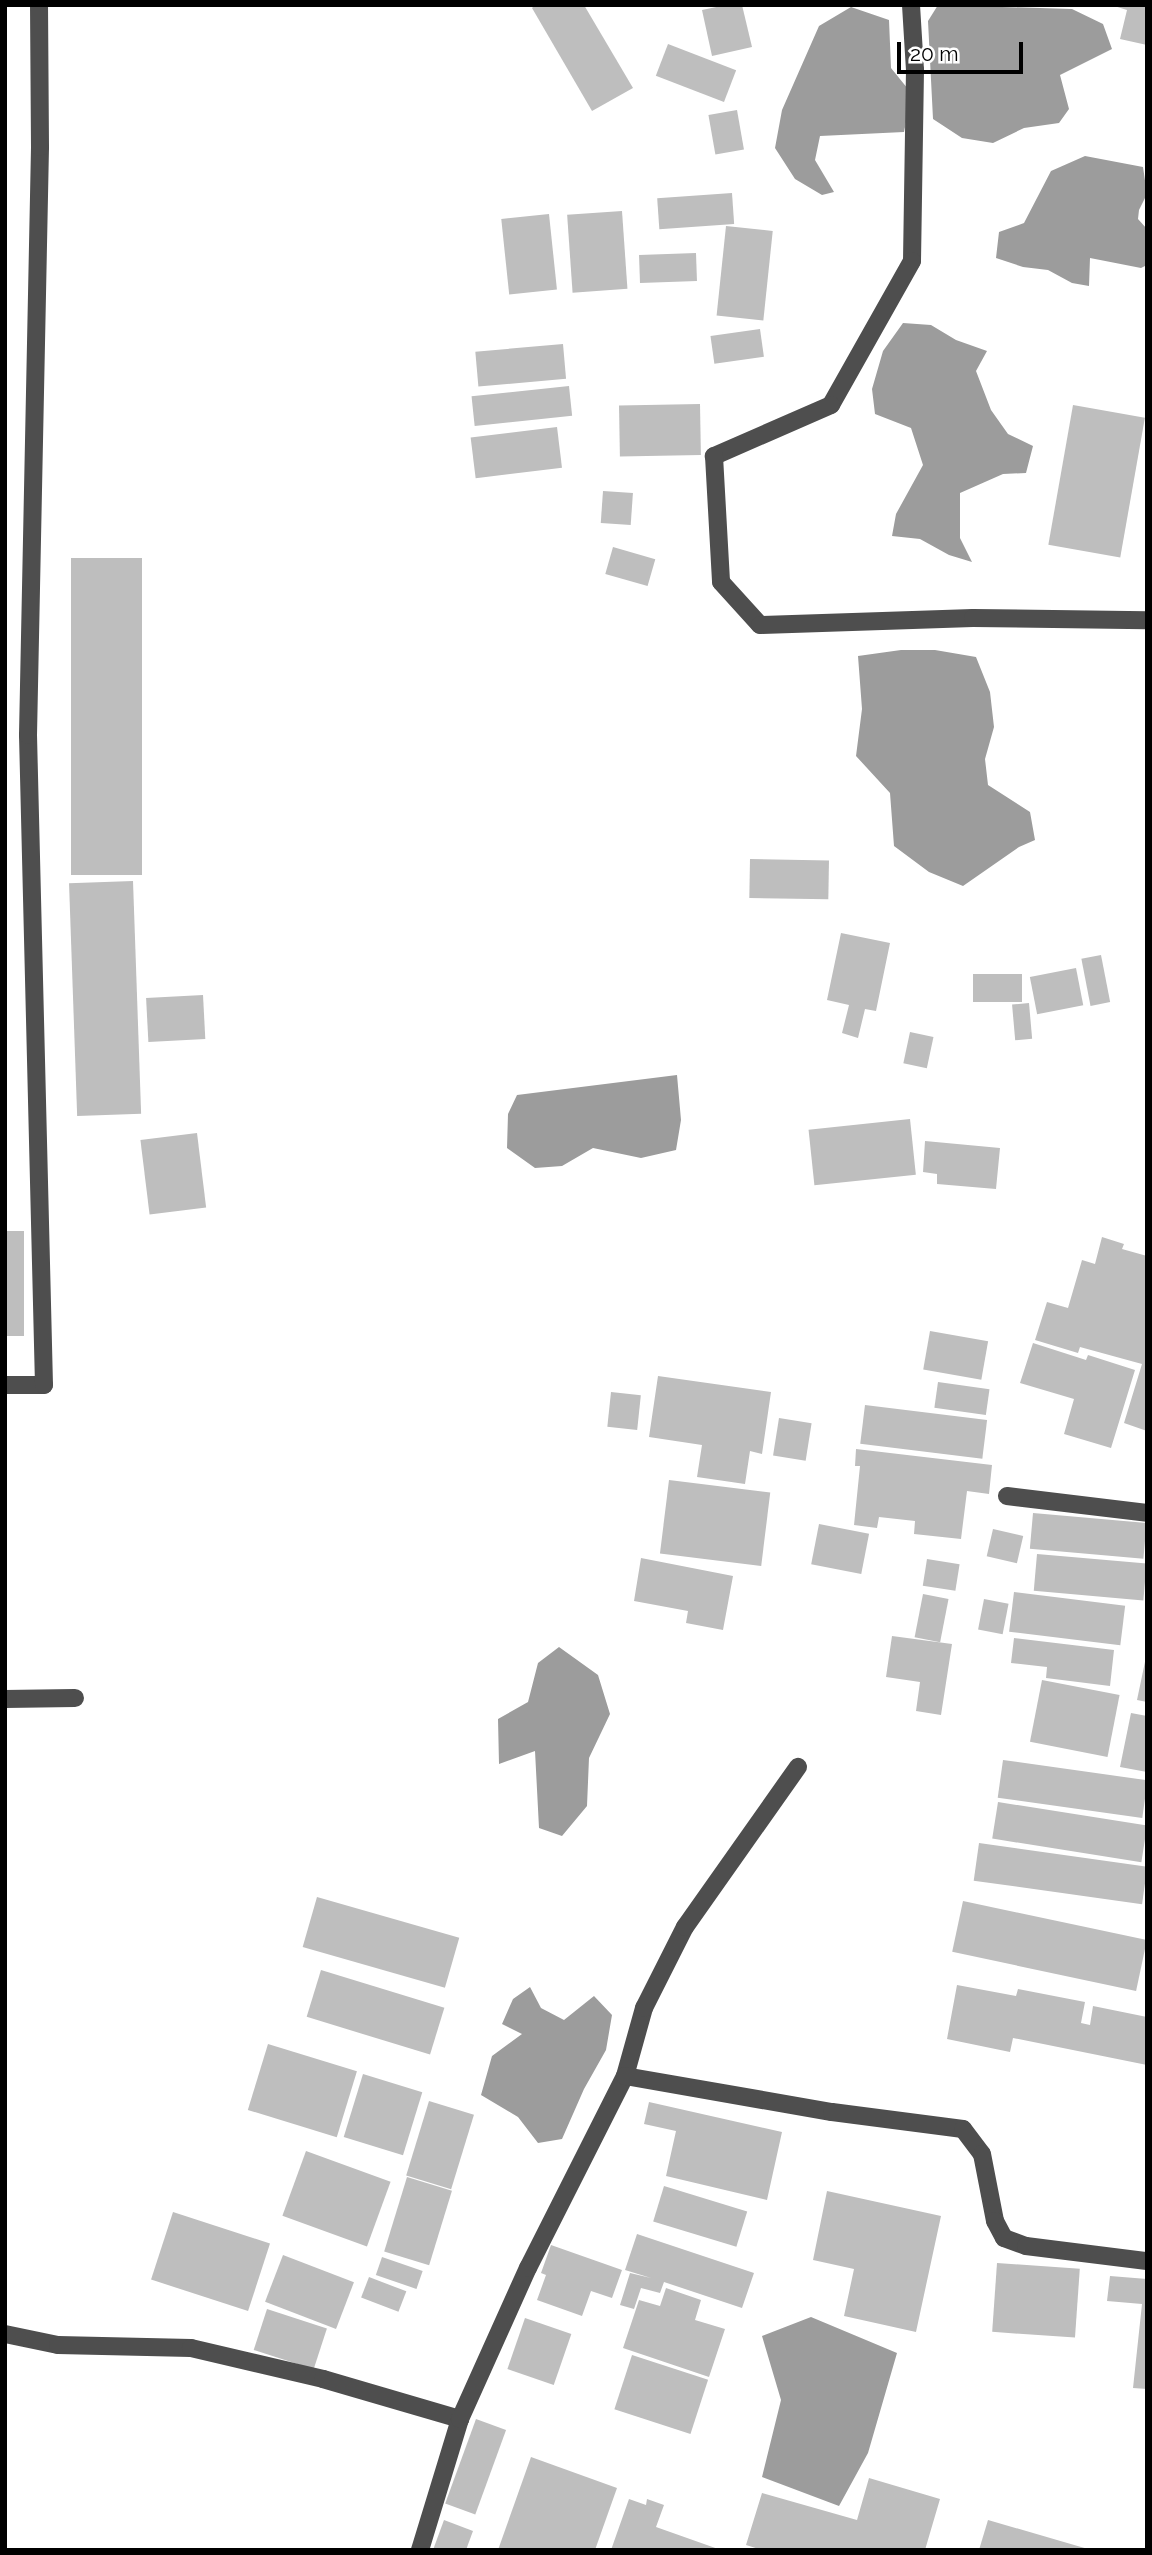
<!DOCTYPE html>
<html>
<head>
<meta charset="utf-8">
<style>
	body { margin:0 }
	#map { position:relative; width:1152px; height:2555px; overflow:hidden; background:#fff; font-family:Raleway,sans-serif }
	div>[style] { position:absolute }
	.water>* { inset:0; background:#9c9c9c }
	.building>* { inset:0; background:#bebebe; transform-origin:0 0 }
	.minor>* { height:18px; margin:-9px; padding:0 9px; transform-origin:9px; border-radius:9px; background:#4e4e4e }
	span { translate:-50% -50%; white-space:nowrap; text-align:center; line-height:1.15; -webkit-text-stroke:7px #fff; paint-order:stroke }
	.frame { position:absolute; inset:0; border:7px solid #000; pointer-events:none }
	.scale { position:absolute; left:897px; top:42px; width:126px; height:32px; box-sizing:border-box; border:4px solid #000; border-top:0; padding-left:9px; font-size:21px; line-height:24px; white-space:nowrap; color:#000; -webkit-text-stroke:5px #fff; paint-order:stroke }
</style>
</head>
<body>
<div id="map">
	<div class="water">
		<i style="clip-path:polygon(938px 5px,1072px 9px,1103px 24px,1112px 49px,1060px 75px,1069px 109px,1059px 123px,1024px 128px,993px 143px,962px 138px,933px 119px,928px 21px)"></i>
		<i style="clip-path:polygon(851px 7px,889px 20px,891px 68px,908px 89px,909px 107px,904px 132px,820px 136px,815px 160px,834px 192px,822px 195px,795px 179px,775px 148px,782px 110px,819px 26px)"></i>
		<i style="clip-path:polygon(1085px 156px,1143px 167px,1147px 194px,1139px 210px,1138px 219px,1147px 229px,1147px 265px,1141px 268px,1090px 258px,1089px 286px,1072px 283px,1048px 270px,1023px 267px,996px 258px,999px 232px,1024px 223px,1051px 171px)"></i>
		<i style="clip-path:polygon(903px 323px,931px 325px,956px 340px,987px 351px,976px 371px,991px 410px,1008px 434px,1033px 446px,1026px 473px,1003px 474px,960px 493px,960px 538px,972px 562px,949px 555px,920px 539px,892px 536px,896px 514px,923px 465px,911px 428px,875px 414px,872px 389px,883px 351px)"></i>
		<i style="clip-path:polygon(901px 650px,935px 650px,976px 657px,990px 692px,994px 727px,985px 759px,988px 785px,1030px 812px,1035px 840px,1019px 847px,963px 886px,929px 872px,894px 846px,890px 793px,856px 756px,862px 709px,858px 656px)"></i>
		<i style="clip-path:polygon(677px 1075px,681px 1120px,676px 1150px,641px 1158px,593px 1148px,562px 1166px,535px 1168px,507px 1148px,508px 1114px,517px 1095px)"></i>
		<i style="clip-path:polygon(559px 1647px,598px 1675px,610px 1714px,589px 1758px,587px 1806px,562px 1836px,539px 1828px,535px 1751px,499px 1764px,498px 1719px,528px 1702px,538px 1663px)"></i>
		<i style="clip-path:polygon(530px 1987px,541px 2008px,564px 2020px,594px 1996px,612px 2015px,606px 2050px,584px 2089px,562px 2139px,538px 2143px,518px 2117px,481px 2095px,492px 2056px,522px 2034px,502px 2024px,513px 1999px)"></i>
		<i style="clip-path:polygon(811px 2317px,897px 2353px,868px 2453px,839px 2506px,762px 2477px,781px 2400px,762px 2336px)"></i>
	</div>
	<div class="building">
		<i style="clip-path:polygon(535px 5px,584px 5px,633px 88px,592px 111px,532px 8px)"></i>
		<i style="clip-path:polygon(726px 5px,742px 5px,752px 47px,712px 56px,702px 10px)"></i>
		<i style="clip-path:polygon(1147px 5px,1147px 45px,1120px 39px,1127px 10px,1111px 5px)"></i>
		<i style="left:668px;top:44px;width:73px;height:34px;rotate:21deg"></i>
		<i style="left:737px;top:110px;width:40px;height:29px;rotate:80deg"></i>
		<i style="left:732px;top:193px;width:31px;height:75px;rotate:86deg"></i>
		<i style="left:622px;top:211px;width:78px;height:55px;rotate:86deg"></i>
		<i style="left:549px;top:214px;width:76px;height:48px;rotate:84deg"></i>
		<i style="left:726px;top:226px;width:47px;height:90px;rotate:6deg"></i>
		<i style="left:696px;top:253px;width:28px;height:57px;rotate:88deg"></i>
		<i style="left:760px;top:329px;width:28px;height:50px;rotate:82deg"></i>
		<i style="left:563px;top:344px;width:35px;height:88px;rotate:85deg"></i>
		<i style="left:569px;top:386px;width:30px;height:98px;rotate:84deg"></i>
		<i style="left:700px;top:404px;width:51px;height:81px;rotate:89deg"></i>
		<i style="left:1073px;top:405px;width:73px;height:142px;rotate:10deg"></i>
		<i style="left:557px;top:427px;width:41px;height:87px;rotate:83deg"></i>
		<i style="left:603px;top:491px;width:30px;height:32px;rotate:4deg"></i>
		<i style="left:613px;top:547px;width:44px;height:28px;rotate:16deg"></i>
		<i style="left:71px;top:558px;width:71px;height:317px"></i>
		<i style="left:750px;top:859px;width:79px;height:39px;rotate:1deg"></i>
		<i style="left:133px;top:881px;width:233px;height:64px;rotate:88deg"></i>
		<i style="clip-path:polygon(841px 933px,890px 943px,876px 1011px,865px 1009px,858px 1038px,842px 1033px,849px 1005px,827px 1000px)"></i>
		<i style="left:1101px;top:955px;width:48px;height:20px;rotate:79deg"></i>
		<i style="left:1076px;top:968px;width:38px;height:47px;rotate:79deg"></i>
		<i style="left:1022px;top:974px;width:28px;height:49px;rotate:90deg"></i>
		<i style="left:203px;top:995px;width:44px;height:57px;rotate:87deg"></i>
		<i style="left:1029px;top:1003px;width:36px;height:17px;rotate:85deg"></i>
		<i style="left:910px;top:1032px;width:24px;height:32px;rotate:12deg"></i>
		<i style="left:910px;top:1119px;width:56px;height:102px;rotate:84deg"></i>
		<i style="left:197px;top:1133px;width:75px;height:57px;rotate:83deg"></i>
		<i style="clip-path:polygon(925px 1141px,1000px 1148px,996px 1189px,937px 1184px,937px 1174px,923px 1172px)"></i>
		<i style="left:5px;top:1231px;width:19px;height:105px"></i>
		<i style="clip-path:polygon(1102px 1237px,1124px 1244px,1122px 1249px,1147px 1256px,1147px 1431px,1124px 1423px,1142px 1364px,1080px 1347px,1078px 1353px,1035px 1340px,1047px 1302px,1068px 1308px,1082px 1260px,1095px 1264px)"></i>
		<i style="left:930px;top:1331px;width:59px;height:39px;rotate:10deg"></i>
		<i style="clip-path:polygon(1033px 1343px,1086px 1360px,1088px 1355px,1135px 1370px,1111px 1448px,1064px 1434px,1074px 1399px,1020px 1383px)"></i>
		<i style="clip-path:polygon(658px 1376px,771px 1392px,762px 1454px,750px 1451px,745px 1484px,697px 1477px,702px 1445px,649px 1437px)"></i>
		<i style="left:938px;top:1382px;width:52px;height:26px;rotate:8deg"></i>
		<i style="left:611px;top:1392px;width:30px;height:35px;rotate:6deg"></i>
		<i style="left:865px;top:1405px;width:123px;height:39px;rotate:7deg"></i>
		<i style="left:779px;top:1418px;width:33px;height:38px;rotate:9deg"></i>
		<i style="clip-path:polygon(856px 1449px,992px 1465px,989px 1494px,967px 1491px,961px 1539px,914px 1534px,915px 1521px,879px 1517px,877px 1528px,854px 1525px,860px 1466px,855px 1466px)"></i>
		<i style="left:669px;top:1480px;width:102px;height:74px;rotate:7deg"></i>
		<i style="left:1033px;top:1513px;width:114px;height:36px;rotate:5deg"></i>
		<i style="left:819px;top:1524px;width:51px;height:41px;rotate:11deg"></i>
		<i style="left:993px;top:1529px;width:31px;height:28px;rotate:13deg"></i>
		<i style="left:1037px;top:1554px;width:110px;height:37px;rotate:5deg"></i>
		<i style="clip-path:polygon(641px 1558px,733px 1576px,723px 1630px,686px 1623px,688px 1611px,634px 1601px)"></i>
		<i style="left:927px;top:1559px;width:33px;height:27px;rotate:9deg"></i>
		<i style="left:1014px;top:1592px;width:112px;height:40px;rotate:7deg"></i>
		<i style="left:923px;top:1594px;width:26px;height:44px;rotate:11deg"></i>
		<i style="left:984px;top:1599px;width:25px;height:31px;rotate:11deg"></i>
		<i style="clip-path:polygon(892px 1636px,952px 1644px,941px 1715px,916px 1711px,920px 1682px,886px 1677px)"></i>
		<i style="clip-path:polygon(1014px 1638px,1114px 1650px,1110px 1686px,1046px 1678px,1047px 1667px,1011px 1663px)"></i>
		<i style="clip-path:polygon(1146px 1657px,1147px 1658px,1147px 1702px,1137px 1700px)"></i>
		<i style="left:1042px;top:1680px;width:79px;height:63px;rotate:11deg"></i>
		<i style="clip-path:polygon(1131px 1713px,1147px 1716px,1147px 1772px,1120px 1767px)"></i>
		<i style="left:1003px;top:1760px;width:146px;height:38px;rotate:8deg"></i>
		<i style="left:998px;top:1802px;width:151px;height:37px;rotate:9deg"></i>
		<i style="left:979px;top:1843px;width:170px;height:38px;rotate:8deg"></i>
		<i style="left:317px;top:1897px;width:148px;height:52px;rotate:16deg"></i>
		<i style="left:963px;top:1901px;width:188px;height:52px;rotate:12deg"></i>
		<i style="left:321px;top:1970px;width:129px;height:49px;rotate:17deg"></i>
		<i style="clip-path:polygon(957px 1985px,1016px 1996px,1018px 1989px,1085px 2002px,1081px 2023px,1090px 2025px,1093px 2006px,1147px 2017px,1147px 2065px,1013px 2038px,1010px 2052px,947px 2039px)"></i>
		<i style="left:268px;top:2044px;width:93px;height:69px;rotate:17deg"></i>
		<i style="left:363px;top:2074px;width:62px;height:66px;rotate:17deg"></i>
		<i style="left:429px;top:2101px;width:47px;height:78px;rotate:17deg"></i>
		<i style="clip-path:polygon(649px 2102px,782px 2132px,767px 2200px,666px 2176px,676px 2131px,644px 2124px)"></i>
		<i style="left:306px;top:2151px;width:90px;height:69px;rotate:20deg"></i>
		<i style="left:407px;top:2177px;width:47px;height:78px;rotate:17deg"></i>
		<i style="left:664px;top:2186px;width:87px;height:37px;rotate:17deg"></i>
		<i style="clip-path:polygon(827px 2191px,941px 2216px,916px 2332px,844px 2316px,854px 2269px,813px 2260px)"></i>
		<i style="left:173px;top:2212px;width:102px;height:71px;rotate:18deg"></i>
		<i style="clip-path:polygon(637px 2234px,754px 2273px,742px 2308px,664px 2282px,660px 2293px,641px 2288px,634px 2309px,620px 2305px,630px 2273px,651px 2278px,625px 2270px)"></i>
		<i style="clip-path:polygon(551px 2245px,622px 2270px,612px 2298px,591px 2291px,582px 2316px,537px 2300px,546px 2275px,541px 2273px)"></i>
		<i style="left:283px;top:2255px;width:76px;height:50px;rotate:21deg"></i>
		<i style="left:382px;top:2257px;width:43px;height:19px;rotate:19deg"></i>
		<i style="left:997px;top:2263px;width:83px;height:69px;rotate:4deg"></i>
		<i style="clip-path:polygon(1110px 2276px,1147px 2279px,1147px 2389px,1133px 2388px,1142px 2304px,1107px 2301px)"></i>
		<i style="left:369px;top:2277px;width:40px;height:22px;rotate:21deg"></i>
		<i style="clip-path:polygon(666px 2288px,701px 2300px,695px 2320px,725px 2329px,709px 2377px,623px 2348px,639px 2300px,660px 2306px)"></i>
		<i style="left:267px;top:2309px;width:63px;height:43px;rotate:18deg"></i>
		<i style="left:525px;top:2318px;width:49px;height:54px;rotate:19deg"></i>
		<i style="left:632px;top:2355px;width:80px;height:57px;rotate:18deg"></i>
		<i style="left:476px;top:2419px;width:32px;height:90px;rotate:20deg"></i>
		<i style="clip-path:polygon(531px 2457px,617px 2488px,595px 2550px,498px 2550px)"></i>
		<i style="clip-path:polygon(869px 2478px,940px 2499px,925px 2550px,762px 2550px,746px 2545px,762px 2493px,857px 2520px)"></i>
		<i style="clip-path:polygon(629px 2499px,646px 2505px,647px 2499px,664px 2505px,656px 2527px,721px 2550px,611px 2550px)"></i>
		<i style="clip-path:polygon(444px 2520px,473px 2531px,466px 2550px,433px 2550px)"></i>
		<i style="clip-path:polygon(988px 2520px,1088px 2549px,1088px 2550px,979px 2550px)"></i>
	</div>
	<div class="minor">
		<i style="left:911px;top:5px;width:65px;rotate:86.5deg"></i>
		<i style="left:915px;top:70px;width:191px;rotate:90.9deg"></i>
		<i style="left:912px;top:261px;width:165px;rotate:119.4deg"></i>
		<i style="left:831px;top:405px;width:128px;rotate:156.4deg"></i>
		<i style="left:714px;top:456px;width:126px;rotate:86.8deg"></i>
		<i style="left:721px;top:582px;width:58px;rotate:47.8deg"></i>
		<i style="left:760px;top:625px;width:213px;rotate:-1.9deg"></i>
		<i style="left:973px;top:618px;width:174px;rotate:0.7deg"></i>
		<i style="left:5px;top:1385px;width:39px"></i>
		<i style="left:44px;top:1385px;width:650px;rotate:-91.41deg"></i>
		<i style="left:28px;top:735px;width:588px;rotate:-88.83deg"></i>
		<i style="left:40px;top:147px;width:142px;rotate:-90.4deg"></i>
		<i style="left:1007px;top:1496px;width:141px;rotate:6.9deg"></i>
		<i style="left:5px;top:1699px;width:70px;rotate:-0.8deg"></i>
		<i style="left:625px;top:2076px;width:71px;rotate:-74.4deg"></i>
		<i style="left:644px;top:2008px;width:91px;rotate:-63.2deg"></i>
		<i style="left:685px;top:1927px;width:196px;rotate:-54.8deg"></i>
		<i style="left:5px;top:2334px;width:54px;rotate:11.7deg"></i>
		<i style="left:58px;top:2345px;width:133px;rotate:1.3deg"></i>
		<i style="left:191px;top:2348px;width:136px;rotate:13.2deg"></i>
		<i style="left:323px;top:2379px;width:143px;rotate:16.3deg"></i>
		<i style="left:420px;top:2550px;width:137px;rotate:-73deg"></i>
		<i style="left:460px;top:2419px;width:166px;rotate:-65.8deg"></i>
		<i style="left:528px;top:2268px;width:215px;rotate:-63.2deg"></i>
		<i style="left:625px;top:2076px;width:210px;rotate:9.9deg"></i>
		<i style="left:832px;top:2112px;width:132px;rotate:7.4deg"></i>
		<i style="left:963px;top:2129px;width:31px;rotate:53deg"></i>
		<i style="left:982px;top:2154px;width:68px;rotate:79deg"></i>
		<i style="left:995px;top:2221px;width:19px;rotate:62deg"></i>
		<i style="left:1004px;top:2238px;width:23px;rotate:20deg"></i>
		<i style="left:1026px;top:2246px;width:122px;rotate:7.1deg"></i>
	</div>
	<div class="frame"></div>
	<div class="scale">20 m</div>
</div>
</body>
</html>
